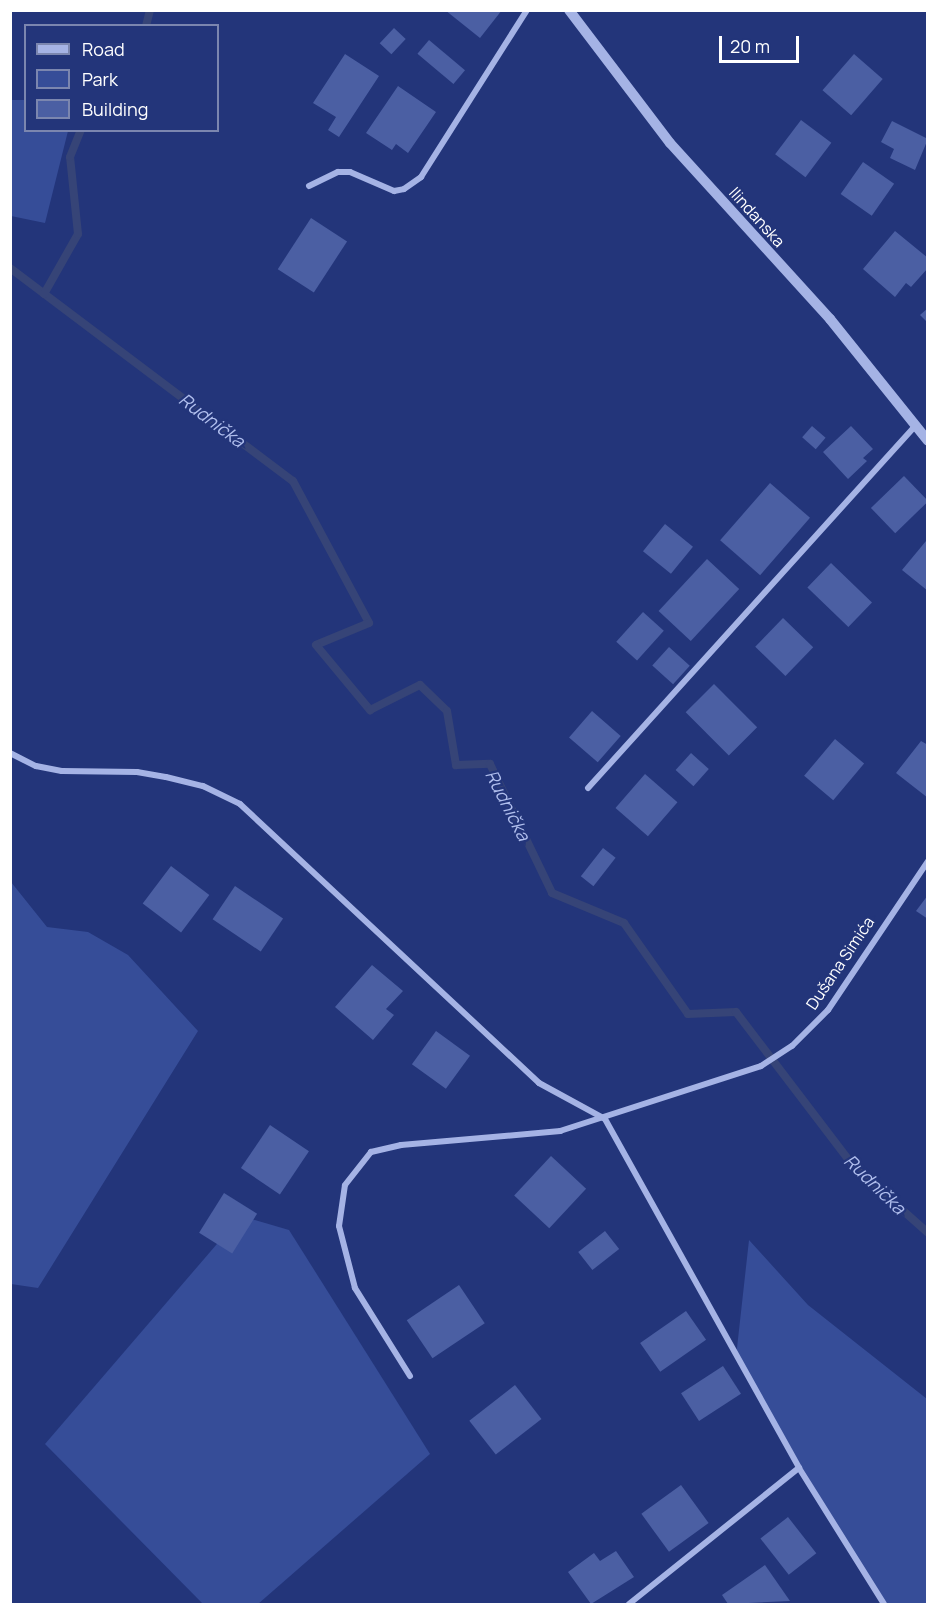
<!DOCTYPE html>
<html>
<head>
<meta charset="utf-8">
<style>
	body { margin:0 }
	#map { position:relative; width:938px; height:1615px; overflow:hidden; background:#23357a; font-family:Manrope,sans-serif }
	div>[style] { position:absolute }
	.green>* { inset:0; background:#364d98 }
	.stream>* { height:8px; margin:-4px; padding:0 4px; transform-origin:4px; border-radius:4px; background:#364477 }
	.building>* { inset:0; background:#4b5fa3; transform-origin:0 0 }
	.minor>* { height:6px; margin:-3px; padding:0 3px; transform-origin:3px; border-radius:3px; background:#a5b3e5 }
	.tertiary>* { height:10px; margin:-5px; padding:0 5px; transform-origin:5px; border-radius:5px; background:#a5b3e5 }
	span { translate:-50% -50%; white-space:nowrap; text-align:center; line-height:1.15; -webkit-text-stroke:4.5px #23357a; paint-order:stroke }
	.street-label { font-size:16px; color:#fff }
	.water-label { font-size:18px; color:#b0beed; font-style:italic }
	.frame { position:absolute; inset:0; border:12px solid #fff; pointer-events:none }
	.legend { position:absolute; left:24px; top:24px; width:195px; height:108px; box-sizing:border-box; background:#23357a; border:2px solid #7b86af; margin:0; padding:8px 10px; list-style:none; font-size:18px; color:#fff }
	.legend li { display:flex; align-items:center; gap:12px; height:30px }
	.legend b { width:30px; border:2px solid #7b86af }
	.scale { position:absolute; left:719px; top:36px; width:80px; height:27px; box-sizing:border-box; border:3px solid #fff; border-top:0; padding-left:8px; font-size:18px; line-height:21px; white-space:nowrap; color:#fff; -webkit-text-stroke:4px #23357a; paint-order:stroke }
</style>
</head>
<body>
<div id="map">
	<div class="green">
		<i style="clip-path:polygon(10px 100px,25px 100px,26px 130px,68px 131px,45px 223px,11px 216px)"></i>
		<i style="clip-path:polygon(11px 882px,47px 927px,88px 932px,128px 955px,198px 1031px,38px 1288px,11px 1284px)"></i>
		<i style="clip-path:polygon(241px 1216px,289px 1230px,430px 1454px,258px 1604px,203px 1604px,45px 1444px)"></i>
		<i style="clip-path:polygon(749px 1240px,808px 1305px,927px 1399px,927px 1604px,884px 1604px,736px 1357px)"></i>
	</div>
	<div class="stream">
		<i style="left:146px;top:26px;width:16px;rotate:-76deg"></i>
		<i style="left:10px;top:268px;width:354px;rotate:37deg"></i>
		<i style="left:293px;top:481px;width:161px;rotate:61.8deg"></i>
		<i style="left:369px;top:623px;width:57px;rotate:157.5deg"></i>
		<i style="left:316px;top:645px;width:85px;rotate:50.3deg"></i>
		<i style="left:370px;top:710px;width:56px;rotate:-26.6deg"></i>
		<i style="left:420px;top:685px;width:37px;rotate:44deg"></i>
		<i style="left:447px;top:711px;width:55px;rotate:80.5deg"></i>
		<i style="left:456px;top:765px;width:34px;rotate:-2deg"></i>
		<i style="left:490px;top:764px;width:143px;rotate:64.3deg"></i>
		<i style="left:552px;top:893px;width:78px;rotate:22.6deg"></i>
		<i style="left:624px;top:923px;width:111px;rotate:54.9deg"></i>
		<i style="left:688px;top:1014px;width:48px;rotate:-2.4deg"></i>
		<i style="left:736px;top:1012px;width:195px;rotate:52.7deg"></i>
		<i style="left:854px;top:1167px;width:99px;rotate:41.7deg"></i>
		<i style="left:44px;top:294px;width:69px;rotate:-60.5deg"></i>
		<i style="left:78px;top:234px;width:77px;rotate:-95.9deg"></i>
		<i style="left:70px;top:157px;width:29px;rotate:-68deg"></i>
	</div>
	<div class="building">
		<i style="clip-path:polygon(445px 10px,502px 10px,480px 38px)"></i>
		<i style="left:394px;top:28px;width:16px;height:21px;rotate:43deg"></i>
		<i style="left:429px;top:40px;width:47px;height:18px;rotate:40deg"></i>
		<i style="clip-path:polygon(345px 54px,379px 76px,339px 137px,328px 130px,336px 117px,313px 103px)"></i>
		<i style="left:854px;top:54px;width:38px;height:48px;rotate:41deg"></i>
		<i style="clip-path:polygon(398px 86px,436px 112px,408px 153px,396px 144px,392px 150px,366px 133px)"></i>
		<i style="left:801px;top:120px;width:38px;height:43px;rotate:37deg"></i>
		<i style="clip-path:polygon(892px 121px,928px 139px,915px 170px,890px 158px,894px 149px,881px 142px)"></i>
		<i style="left:863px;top:162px;width:38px;height:39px;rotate:35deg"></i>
		<i style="left:311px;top:218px;width:43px;height:61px;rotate:33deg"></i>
		<i style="clip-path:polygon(895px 231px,928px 258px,928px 268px,911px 287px,906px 283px,895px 297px,863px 269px)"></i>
		<i style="clip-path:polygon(928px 308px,928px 323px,920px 315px)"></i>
		<i style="left:812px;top:426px;width:18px;height:15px;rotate:41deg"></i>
		<i style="clip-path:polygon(851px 426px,873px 449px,863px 458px,867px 461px,848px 479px,823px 452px)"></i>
		<i style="left:904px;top:476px;width:35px;height:46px;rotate:46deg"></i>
		<i style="left:770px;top:483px;width:53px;height:76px;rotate:41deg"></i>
		<i style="left:665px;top:524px;width:36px;height:35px;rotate:39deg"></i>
		<i style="clip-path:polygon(926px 541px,928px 542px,928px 591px,902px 570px)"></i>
		<i style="left:707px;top:559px;width:44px;height:71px;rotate:43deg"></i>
		<i style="left:831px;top:563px;width:57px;height:34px;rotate:44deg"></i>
		<i style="left:643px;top:612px;width:28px;height:40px;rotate:42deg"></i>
		<i style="left:783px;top:618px;width:42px;height:40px;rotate:44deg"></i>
		<i style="left:669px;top:647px;width:28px;height:25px;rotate:42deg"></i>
		<i style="left:714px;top:684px;width:61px;height:40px;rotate:45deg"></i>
		<i style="left:592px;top:711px;width:38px;height:35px;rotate:41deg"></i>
		<i style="left:835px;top:739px;width:38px;height:48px;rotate:40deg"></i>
		<i style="clip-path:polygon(921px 741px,928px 745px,928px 798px,896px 773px)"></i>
		<i style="left:691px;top:753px;width:24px;height:23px;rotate:42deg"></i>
		<i style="left:645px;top:774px;width:43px;height:45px;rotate:41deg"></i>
		<i style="left:603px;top:848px;width:16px;height:36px;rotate:38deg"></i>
		<i style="left:171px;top:866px;width:48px;height:47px;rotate:37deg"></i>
		<i style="left:235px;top:886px;width:58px;height:40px;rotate:34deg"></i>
		<i style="clip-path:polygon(928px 895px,928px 919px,916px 911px)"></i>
		<i style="clip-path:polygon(372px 965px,403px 991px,386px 1009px,394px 1015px,373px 1040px,335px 1007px)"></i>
		<i style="left:436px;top:1031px;width:42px;height:41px;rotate:36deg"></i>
		<i style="left:270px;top:1125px;width:47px;height:52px;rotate:34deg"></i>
		<i style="left:551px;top:1156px;width:48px;height:54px;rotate:43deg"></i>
		<i style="left:224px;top:1193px;width:39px;height:47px;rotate:32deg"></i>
		<i style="left:605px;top:1231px;width:23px;height:34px;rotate:52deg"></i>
		<i style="left:459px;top:1285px;width:46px;height:63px;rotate:56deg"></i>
		<i style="left:686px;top:1311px;width:35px;height:56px;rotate:55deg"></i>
		<i style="left:723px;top:1366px;width:33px;height:50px;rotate:57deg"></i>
		<i style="left:515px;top:1385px;width:43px;height:58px;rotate:52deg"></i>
		<i style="left:681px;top:1485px;width:47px;height:49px;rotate:54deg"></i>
		<i style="left:788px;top:1517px;width:46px;height:35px;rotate:52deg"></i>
		<i style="clip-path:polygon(616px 1551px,634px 1577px,591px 1604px,568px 1572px,594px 1553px,600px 1561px)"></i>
		<i style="clip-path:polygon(765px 1565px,790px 1601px,728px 1604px,722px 1595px)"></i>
	</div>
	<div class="minor">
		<i style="left:309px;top:186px;width:32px;rotate:-26deg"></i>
		<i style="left:338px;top:172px;width:12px"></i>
		<i style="left:350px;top:172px;width:48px;rotate:23.4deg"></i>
		<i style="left:394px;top:191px;width:10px;rotate:-11deg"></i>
		<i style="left:404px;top:189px;width:21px;rotate:-35deg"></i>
		<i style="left:421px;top:177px;width:198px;rotate:-57.6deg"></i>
		<i style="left:10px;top:753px;width:29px;rotate:27deg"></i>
		<i style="left:36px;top:766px;width:26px;rotate:11deg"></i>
		<i style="left:62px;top:771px;width:75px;rotate:0.8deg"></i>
		<i style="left:137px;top:772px;width:29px;rotate:10deg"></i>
		<i style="left:166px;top:777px;width:38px;rotate:14deg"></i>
		<i style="left:203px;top:786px;width:41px;rotate:25.9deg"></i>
		<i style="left:240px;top:804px;width:409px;rotate:43deg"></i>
		<i style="left:539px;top:1083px;width:75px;rotate:28.6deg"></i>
		<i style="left:605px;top:1119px;width:399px;rotate:60.9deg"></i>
		<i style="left:799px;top:1468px;width:160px;rotate:58deg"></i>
		<i style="left:588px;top:788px;width:489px;rotate:-47.9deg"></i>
		<i style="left:410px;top:1376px;width:104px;rotate:-122deg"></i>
		<i style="left:355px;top:1288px;width:64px;rotate:-104.5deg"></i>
		<i style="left:339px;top:1226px;width:41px;rotate:-81.7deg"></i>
		<i style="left:345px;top:1185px;width:42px;rotate:-51.8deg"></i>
		<i style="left:371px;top:1152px;width:31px;rotate:-13deg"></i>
		<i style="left:401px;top:1145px;width:160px;rotate:-5deg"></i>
		<i style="left:560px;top:1131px;width:211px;rotate:-17.9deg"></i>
		<i style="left:761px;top:1066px;width:37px;rotate:-33deg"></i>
		<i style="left:792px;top:1046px;width:51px;rotate:-45deg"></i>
		<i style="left:828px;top:1010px;width:179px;rotate:-56.1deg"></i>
		<i style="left:629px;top:1604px;width:218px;rotate:-38.7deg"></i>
	</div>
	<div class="tertiary">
		<i style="left:569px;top:10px;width:167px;rotate:52.8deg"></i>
		<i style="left:670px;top:143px;width:238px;rotate:47.7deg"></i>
		<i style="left:830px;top:319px;width:156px;rotate:51.2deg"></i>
	</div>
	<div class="street-label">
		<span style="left:757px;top:217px;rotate:48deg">Ilindanska</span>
		<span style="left:840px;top:963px;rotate:-56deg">Dušana Simića</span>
	</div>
	<div class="water-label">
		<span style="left:212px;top:420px;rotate:37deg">Rudnička</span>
		<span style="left:508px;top:805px;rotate:63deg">Rudnička</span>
		<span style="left:875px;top:1184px;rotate:44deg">Rudnička</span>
	</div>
	<div class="frame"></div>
	<ul class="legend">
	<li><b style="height:8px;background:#a5b3e5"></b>Road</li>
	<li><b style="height:16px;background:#364d98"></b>Park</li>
	<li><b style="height:16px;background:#4b5fa3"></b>Building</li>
	</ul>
	<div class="scale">20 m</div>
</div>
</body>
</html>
